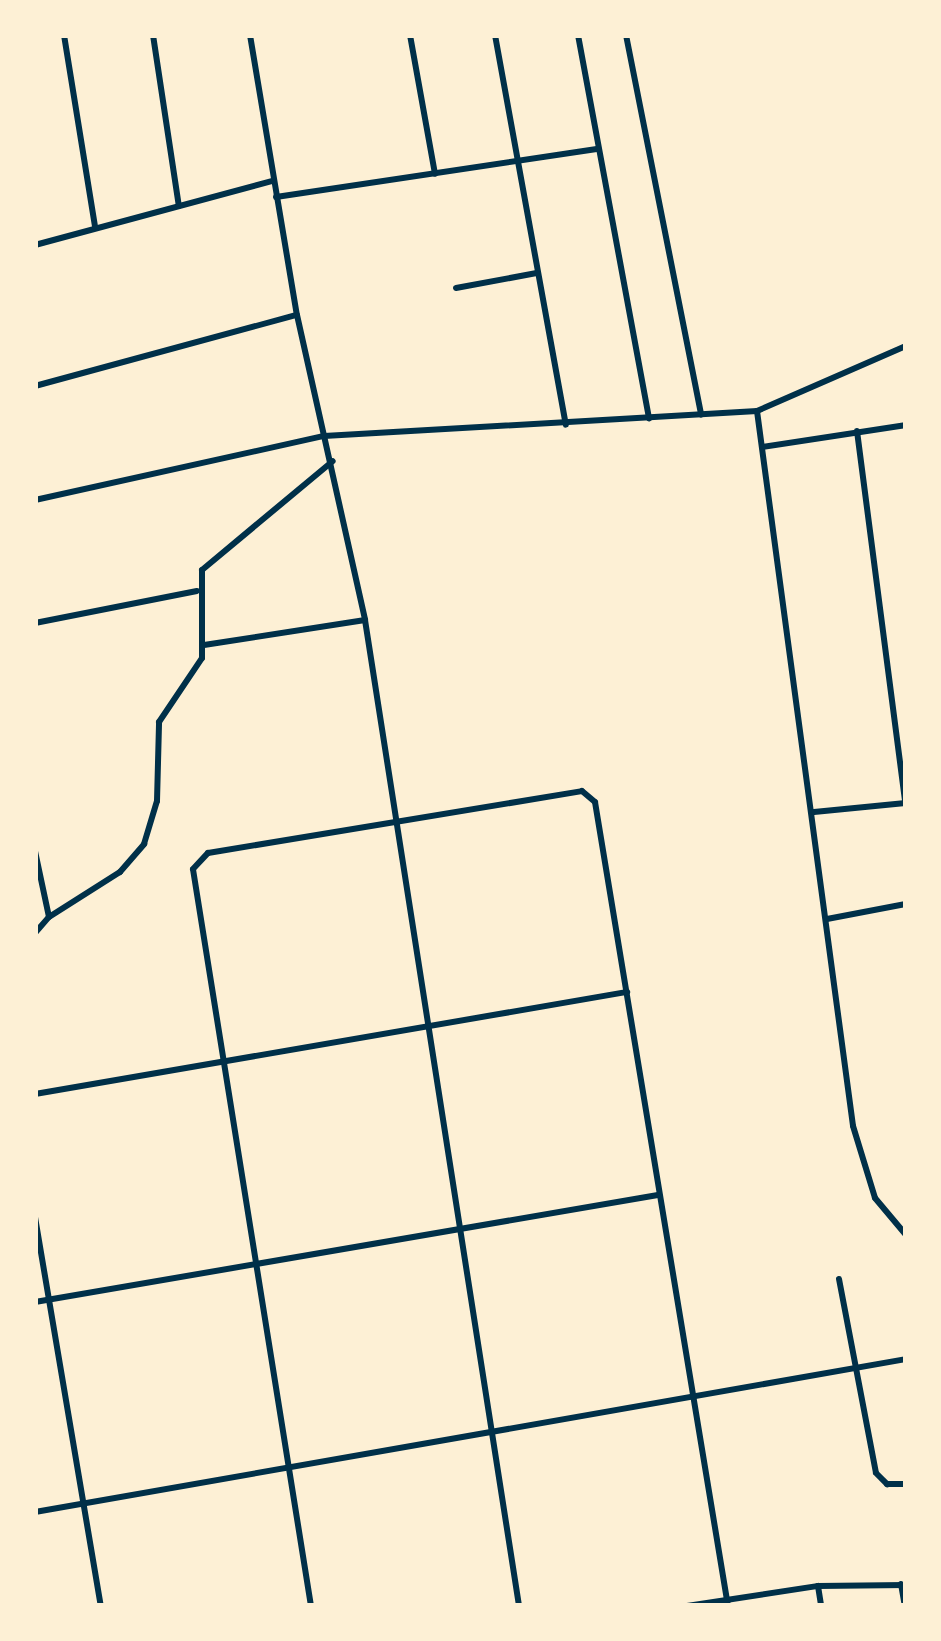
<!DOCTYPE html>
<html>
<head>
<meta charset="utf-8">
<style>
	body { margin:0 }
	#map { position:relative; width:941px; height:1641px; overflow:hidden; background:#fdf0d5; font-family:"Varela Round",sans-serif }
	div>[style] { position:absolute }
	.minor>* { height:6px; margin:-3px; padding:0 3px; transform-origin:3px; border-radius:3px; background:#003049 }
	span { translate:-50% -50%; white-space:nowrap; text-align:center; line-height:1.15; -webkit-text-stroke:8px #fdf0d5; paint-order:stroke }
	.frame { position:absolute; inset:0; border:38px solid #fdf0d5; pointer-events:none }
</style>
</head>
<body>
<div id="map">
	<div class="minor">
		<i style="left:64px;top:35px;width:194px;rotate:80.8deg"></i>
		<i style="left:153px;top:35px;width:173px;rotate:81.4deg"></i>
		<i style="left:250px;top:35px;width:284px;rotate:80.5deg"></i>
		<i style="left:297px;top:315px;width:312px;rotate:77.4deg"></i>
		<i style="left:365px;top:620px;width:998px;rotate:81.12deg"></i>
		<i style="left:410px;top:35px;width:141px;rotate:79.8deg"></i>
		<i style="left:495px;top:35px;width:396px;rotate:79.7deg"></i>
		<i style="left:578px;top:35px;width:390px;rotate:79.5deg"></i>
		<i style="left:626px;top:35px;width:387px;rotate:78.8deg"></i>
		<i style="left:276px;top:197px;width:326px;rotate:-8.5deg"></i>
		<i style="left:35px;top:245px;width:246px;rotate:-15.1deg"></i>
		<i style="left:456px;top:288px;width:82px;rotate:-10.5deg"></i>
		<i style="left:35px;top:386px;width:271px;rotate:-15.2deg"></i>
		<i style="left:757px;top:411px;width:721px;rotate:82.35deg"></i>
		<i style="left:853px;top:1126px;width:75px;rotate:73deg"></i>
		<i style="left:875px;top:1198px;width:48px;rotate:50deg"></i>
		<i style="left:857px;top:431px;width:375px;rotate:82.6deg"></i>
		<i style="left:762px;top:447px;width:146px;rotate:-8.7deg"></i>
		<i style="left:35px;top:500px;width:296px;rotate:-12.5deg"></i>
		<i style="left:324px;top:436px;width:434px;rotate:-3.3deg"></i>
		<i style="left:757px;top:411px;width:163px;rotate:-23.6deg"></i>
		<i style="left:35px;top:623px;width:165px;rotate:-11.2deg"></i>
		<i style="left:204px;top:645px;width:163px;rotate:-8.8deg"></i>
		<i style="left:814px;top:812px;width:92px;rotate:-5.6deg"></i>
		<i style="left:35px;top:851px;width:67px;rotate:78deg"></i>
		<i style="left:827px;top:919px;width:80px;rotate:-10.8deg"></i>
		<i style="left:35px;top:933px;width:21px;rotate:-49deg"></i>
		<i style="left:49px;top:917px;width:84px;rotate:-32.4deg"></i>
		<i style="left:120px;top:872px;width:37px;rotate:-49deg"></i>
		<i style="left:144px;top:844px;width:45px;rotate:-73.2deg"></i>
		<i style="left:157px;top:801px;width:79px;rotate:-88.5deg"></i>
		<i style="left:159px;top:722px;width:77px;rotate:-56.1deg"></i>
		<i style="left:202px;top:658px;width:88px;rotate:-90deg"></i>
		<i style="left:202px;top:570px;width:170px;rotate:-39.8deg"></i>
		<i style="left:35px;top:1094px;width:601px;rotate:-9.78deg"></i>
		<i style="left:35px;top:1217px;width:395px;rotate:80.4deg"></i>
		<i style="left:839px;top:1279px;width:197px;rotate:79.2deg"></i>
		<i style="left:876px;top:1473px;width:16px;rotate:45deg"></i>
		<i style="left:887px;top:1484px;width:19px"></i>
		<i style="left:35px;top:1302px;width:632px;rotate:-9.75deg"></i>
		<i style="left:35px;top:1512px;width:884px;rotate:-9.96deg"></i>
		<i style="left:901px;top:1584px;width:22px;rotate:80deg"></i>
		<i style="left:818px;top:1586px;width:20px;rotate:81deg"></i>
		<i style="left:311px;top:1606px;width:746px;rotate:-99.1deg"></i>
		<i style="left:193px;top:869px;width:22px;rotate:-47deg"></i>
		<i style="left:208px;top:853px;width:379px;rotate:-9.4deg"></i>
		<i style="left:582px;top:791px;width:17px;rotate:40deg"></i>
		<i style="left:595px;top:802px;width:815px;rotate:80.61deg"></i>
		<i style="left:687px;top:1606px;width:133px;rotate:-8.7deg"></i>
		<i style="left:818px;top:1586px;width:88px;rotate:-0.7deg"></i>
	</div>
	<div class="frame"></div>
</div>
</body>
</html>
